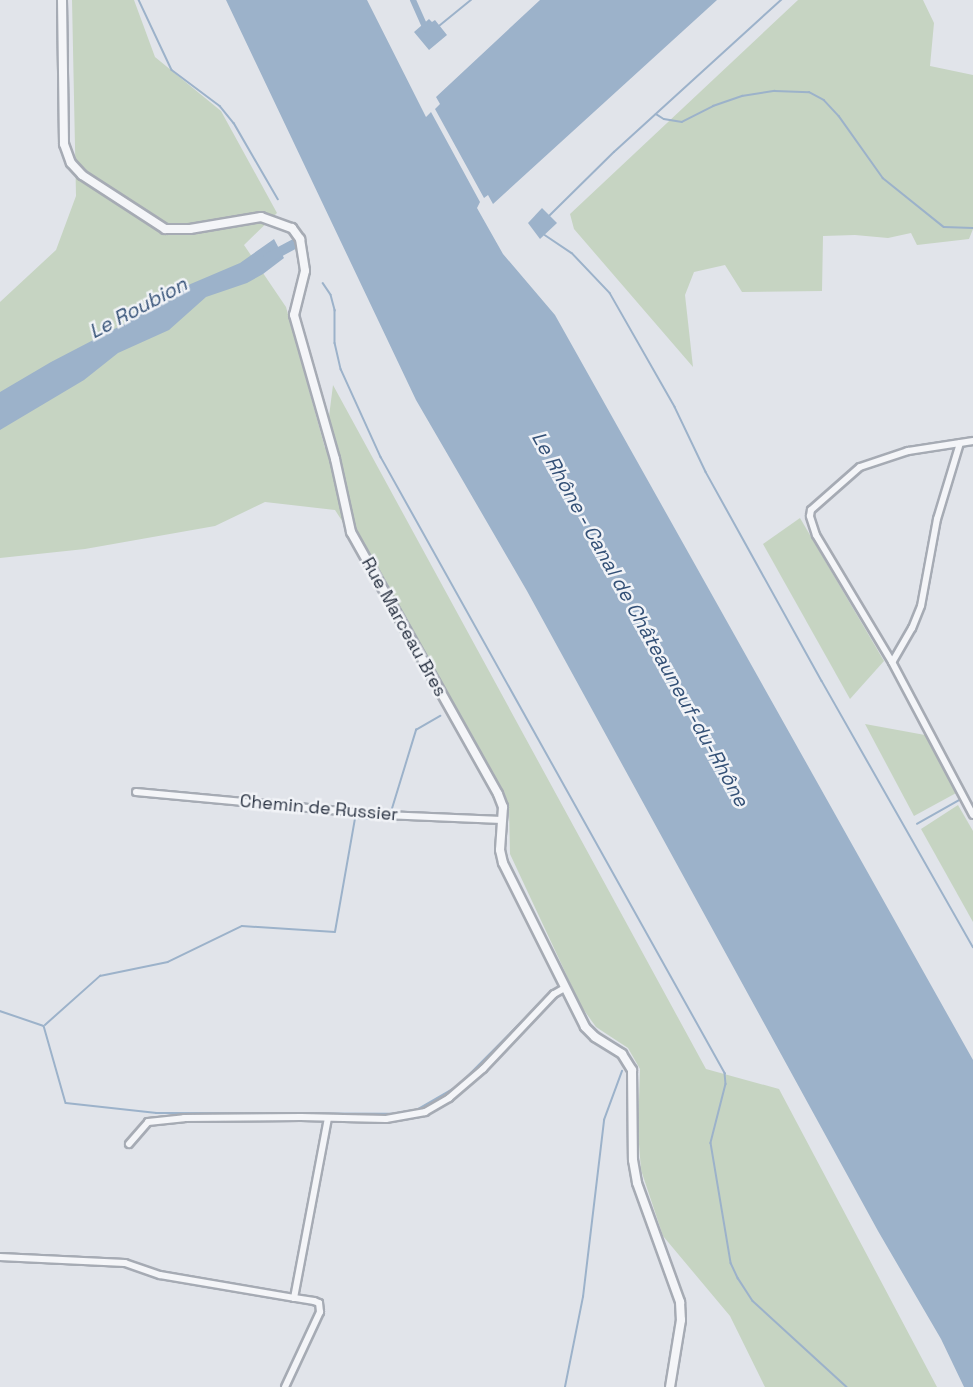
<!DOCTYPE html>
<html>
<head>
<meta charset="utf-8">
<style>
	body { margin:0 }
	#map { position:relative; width:973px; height:1387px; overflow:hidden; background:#e1e4ea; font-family:"Space Grotesk",sans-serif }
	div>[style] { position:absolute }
	.green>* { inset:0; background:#c6d4c2 }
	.water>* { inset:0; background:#9cb2ca }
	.stream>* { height:1.5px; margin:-0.75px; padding:0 0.75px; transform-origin:0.75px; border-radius:0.75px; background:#9cb2ca }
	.canal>* { height:6px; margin:-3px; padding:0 3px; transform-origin:3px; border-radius:3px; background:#9cb2ca }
	.river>* { height:10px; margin:-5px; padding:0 5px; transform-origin:5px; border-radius:5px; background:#9cb2ca }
	.roads { filter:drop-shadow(2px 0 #a6abb4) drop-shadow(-2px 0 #a6abb4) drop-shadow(0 2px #a6abb4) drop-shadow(0 -2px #a6abb4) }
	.minor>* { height:6px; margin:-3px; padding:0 3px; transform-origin:3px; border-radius:3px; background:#f4f5f8 }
	.tertiary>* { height:8px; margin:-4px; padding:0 4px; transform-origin:4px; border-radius:4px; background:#f4f5f8 }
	span { translate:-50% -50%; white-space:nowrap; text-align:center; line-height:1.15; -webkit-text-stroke:5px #f1f3f7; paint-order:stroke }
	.street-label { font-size:18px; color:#293242 }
	.water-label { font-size:20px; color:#335076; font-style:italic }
</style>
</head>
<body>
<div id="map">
	<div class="green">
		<i style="clip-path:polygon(72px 0,134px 0,155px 57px,221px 111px,277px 213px,244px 245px,286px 307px,325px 448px,333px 385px,706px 1069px,779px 1089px,937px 1387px,765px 1387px,730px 1316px,663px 1236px,641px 1170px,638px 1131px,640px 1069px,628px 1048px,596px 1027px,581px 1006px,510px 854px,509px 807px,414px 632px,335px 510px,265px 502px,215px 526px,85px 549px,0 558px,0 302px,56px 250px,76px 196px)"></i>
		<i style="clip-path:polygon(798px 0,923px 0,934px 23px,930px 66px,973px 75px,973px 229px,969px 239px,917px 245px,911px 233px,888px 238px,855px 235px,823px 236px,822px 291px,742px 292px,725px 265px,694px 272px,685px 295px,693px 367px,574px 229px,570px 214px)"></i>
		<i style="clip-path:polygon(800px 518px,884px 661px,850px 699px,763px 544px)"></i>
		<i style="clip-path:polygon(865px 724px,925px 735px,958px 792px,914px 816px)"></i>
		<i style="clip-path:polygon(958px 805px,973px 831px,973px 922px,921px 829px)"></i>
	</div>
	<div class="water">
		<i style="clip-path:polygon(226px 0,367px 0,426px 117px,431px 112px,480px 202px,477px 208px,503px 254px,555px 315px,973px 1060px,973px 1387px,964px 1387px,941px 1339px,878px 1231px,527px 591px,416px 400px)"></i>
		<i style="clip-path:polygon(540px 0,717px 0,493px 204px,488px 195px,484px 198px,435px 109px,440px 104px,436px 97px)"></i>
		<i style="clip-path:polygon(429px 19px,432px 22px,435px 20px,447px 35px,429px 50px,414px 32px)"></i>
		<i style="clip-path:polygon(542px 208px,557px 223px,540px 239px,528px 223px)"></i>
		<i style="clip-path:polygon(274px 239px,284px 258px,263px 274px,247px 283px,206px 297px,169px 330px,118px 353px,84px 380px,0 430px,0 392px,51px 362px,126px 323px,167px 294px,240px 263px)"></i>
	</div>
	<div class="stream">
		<i style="left:139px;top:0;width:77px;rotate:64.8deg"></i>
		<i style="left:172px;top:70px;width:60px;rotate:36.9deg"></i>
		<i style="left:220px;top:106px;width:22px;rotate:51deg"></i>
		<i style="left:234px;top:123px;width:88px;rotate:59.9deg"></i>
		<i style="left:439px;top:26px;width:41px;rotate:-39.1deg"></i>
		<i style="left:656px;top:114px;width:9px;rotate:32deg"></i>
		<i style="left:664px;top:119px;width:18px;rotate:9deg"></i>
		<i style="left:682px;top:122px;width:35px;rotate:-27deg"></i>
		<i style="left:713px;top:106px;width:31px;rotate:-19deg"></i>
		<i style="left:742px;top:96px;width:33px;rotate:-9deg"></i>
		<i style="left:775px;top:91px;width:34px;rotate:2deg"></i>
		<i style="left:809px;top:92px;width:17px;rotate:28deg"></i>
		<i style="left:824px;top:100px;width:22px;rotate:47deg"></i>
		<i style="left:839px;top:116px;width:76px;rotate:54.6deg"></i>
		<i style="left:883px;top:178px;width:78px;rotate:38.8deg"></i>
		<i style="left:944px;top:227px;width:29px;rotate:2deg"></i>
		<i style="left:549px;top:216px;width:91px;rotate:-44.6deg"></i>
		<i style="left:614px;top:152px;width:226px;rotate:-42.3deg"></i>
		<i style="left:545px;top:235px;width:32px;rotate:34deg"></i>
		<i style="left:572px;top:253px;width:55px;rotate:46.5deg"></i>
		<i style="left:610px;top:293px;width:131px;rotate:60.3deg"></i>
		<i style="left:675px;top:407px;width:72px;rotate:64.5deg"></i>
		<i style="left:706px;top:472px;width:239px;rotate:61deg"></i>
		<i style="left:822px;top:681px;width:306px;rotate:60.4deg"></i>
		<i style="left:323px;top:283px;width:14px;rotate:56deg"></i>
		<i style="left:331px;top:295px;width:16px;rotate:75deg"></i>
		<i style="left:335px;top:310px;width:33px;rotate:90deg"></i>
		<i style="left:335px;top:343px;width:27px;rotate:77deg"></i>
		<i style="left:341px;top:369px;width:97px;rotate:65.6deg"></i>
		<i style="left:381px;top:457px;width:706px;rotate:60.82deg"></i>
		<i style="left:725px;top:1073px;width:11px;rotate:85deg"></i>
		<i style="left:726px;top:1084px;width:61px;rotate:104.3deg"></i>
		<i style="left:711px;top:1143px;width:122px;rotate:80.5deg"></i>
		<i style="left:731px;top:1263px;width:17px;rotate:65deg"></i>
		<i style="left:738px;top:1278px;width:27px;rotate:57deg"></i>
		<i style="left:753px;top:1301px;width:127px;rotate:42.5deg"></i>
		<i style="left:391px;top:812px;width:86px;rotate:-73deg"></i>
		<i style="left:416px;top:730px;width:28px;rotate:-30deg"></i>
		<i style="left:917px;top:824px;width:51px;rotate:-29.6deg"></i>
		<i style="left:0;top:1011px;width:46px;rotate:18.8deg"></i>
		<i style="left:44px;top:1026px;width:80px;rotate:74.1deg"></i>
		<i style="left:66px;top:1103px;width:91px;rotate:6.3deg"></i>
		<i style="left:156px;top:1113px;width:236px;rotate:0.2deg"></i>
		<i style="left:392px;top:1114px;width:23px;rotate:-7deg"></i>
		<i style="left:415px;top:1111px;width:50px;rotate:-30.2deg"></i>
		<i style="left:458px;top:1086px;width:135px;rotate:-45.3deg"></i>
		<i style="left:45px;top:1025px;width:74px;rotate:-41.7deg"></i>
		<i style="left:100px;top:976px;width:69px;rotate:-11.6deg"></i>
		<i style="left:168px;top:962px;width:82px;rotate:-25.9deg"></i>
		<i style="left:242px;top:926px;width:93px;rotate:3.7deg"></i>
		<i style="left:335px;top:932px;width:116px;rotate:-80deg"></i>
		<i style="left:355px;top:818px;width:124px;rotate:1.8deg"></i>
		<i style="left:565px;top:1387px;width:92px;rotate:-78.7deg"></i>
		<i style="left:583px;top:1297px;width:178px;rotate:-83.2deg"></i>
		<i style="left:604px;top:1120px;width:52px;rotate:-69.8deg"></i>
	</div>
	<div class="canal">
		<i style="left:413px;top:0;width:32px;rotate:66deg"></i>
	</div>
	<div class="river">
		<i style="left:268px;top:258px;width:30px;rotate:-28deg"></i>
	</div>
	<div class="roads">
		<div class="minor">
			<i style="left:960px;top:443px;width:79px;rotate:106.8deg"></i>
			<i style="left:937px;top:519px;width:88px;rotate:100.4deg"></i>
			<i style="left:921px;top:606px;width:24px;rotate:112deg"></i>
			<i style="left:912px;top:628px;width:39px;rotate:120deg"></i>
			<i style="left:892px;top:662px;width:173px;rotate:62.1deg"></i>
			<i style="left:892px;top:662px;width:148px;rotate:-120.9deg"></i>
			<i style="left:816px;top:535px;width:20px;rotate:-108deg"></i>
			<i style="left:810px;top:516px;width:6px;rotate:-81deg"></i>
			<i style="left:811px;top:510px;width:65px;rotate:-41.3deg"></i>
			<i style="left:860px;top:467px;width:51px;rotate:-18.4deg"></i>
			<i style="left:908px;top:451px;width:66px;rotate:-8.7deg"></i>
			<i style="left:136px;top:792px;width:249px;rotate:5.3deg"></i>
			<i style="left:384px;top:815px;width:118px;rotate:2.4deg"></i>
			<i style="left:129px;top:1144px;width:29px;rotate:-49deg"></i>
			<i style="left:148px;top:1122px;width:36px;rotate:-6deg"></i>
			<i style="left:184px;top:1118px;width:117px;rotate:-0.5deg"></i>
			<i style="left:301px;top:1117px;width:85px;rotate:1.3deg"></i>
			<i style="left:386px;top:1119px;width:40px;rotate:-10deg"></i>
			<i style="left:425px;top:1112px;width:28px;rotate:-30deg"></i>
			<i style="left:449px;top:1098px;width:45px;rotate:-40.5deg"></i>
			<i style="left:483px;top:1069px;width:103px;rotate:-46.6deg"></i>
			<i style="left:554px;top:994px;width:13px;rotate:-29deg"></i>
			<i style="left:0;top:1257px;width:125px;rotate:2.7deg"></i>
			<i style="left:125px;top:1263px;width:37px;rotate:19deg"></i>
			<i style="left:160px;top:1275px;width:136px;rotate:9.7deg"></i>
			<i style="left:285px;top:1387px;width:83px;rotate:-65deg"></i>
			<i style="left:320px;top:1312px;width:9px;rotate:-96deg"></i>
			<i style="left:319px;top:1303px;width:5px;rotate:-158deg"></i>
			<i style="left:314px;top:1301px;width:20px;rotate:-171deg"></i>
			<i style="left:294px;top:1298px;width:183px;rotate:-79.3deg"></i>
		</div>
		<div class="tertiary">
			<i style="left:62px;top:0;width:144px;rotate:89.2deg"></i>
			<i style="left:64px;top:144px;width:20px;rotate:70deg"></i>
			<i style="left:71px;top:163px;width:16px;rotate:47deg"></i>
			<i style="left:82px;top:175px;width:99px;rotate:33deg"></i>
			<i style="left:165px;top:229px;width:25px"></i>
			<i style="left:190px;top:229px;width:72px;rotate:-9.6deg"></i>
			<i style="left:261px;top:217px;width:33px;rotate:20deg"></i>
			<i style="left:292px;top:228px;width:14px;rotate:54deg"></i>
			<i style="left:300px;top:239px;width:32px;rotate:81deg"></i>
			<i style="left:305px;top:271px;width:45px;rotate:104deg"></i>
			<i style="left:294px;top:315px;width:150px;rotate:74.1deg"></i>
			<i style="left:335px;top:459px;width:75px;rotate:77.6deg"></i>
			<i style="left:351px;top:532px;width:300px;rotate:60.7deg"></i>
			<i style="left:498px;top:794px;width:14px;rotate:69deg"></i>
			<i style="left:503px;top:807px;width:43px;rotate:94deg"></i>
			<i style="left:500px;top:850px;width:13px;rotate:77deg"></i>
			<i style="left:503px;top:863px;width:183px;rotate:63.4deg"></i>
			<i style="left:585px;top:1027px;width:14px;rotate:45deg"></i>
			<i style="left:595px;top:1037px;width:32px;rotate:32deg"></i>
			<i style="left:622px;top:1054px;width:19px;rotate:58deg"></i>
			<i style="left:632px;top:1070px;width:90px;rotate:89.4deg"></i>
			<i style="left:633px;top:1160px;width:23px;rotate:80deg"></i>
			<i style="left:637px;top:1183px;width:127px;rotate:70.1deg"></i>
			<i style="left:680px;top:1302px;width:18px;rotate:87deg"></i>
			<i style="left:681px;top:1320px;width:68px;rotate:99.3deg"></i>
		</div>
	</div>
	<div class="street-label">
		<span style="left:404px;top:627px;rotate:61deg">Rue Marceau Bres</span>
		<span style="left:319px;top:808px;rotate:5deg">Chemin de Russier</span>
	</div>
	<div class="water-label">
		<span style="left:138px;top:308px;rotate:-28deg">Le Roubion</span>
		<span style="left:640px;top:619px;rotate:61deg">Le Rhône - Canal de Châteauneuf-du-Rhône</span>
	</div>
</div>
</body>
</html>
